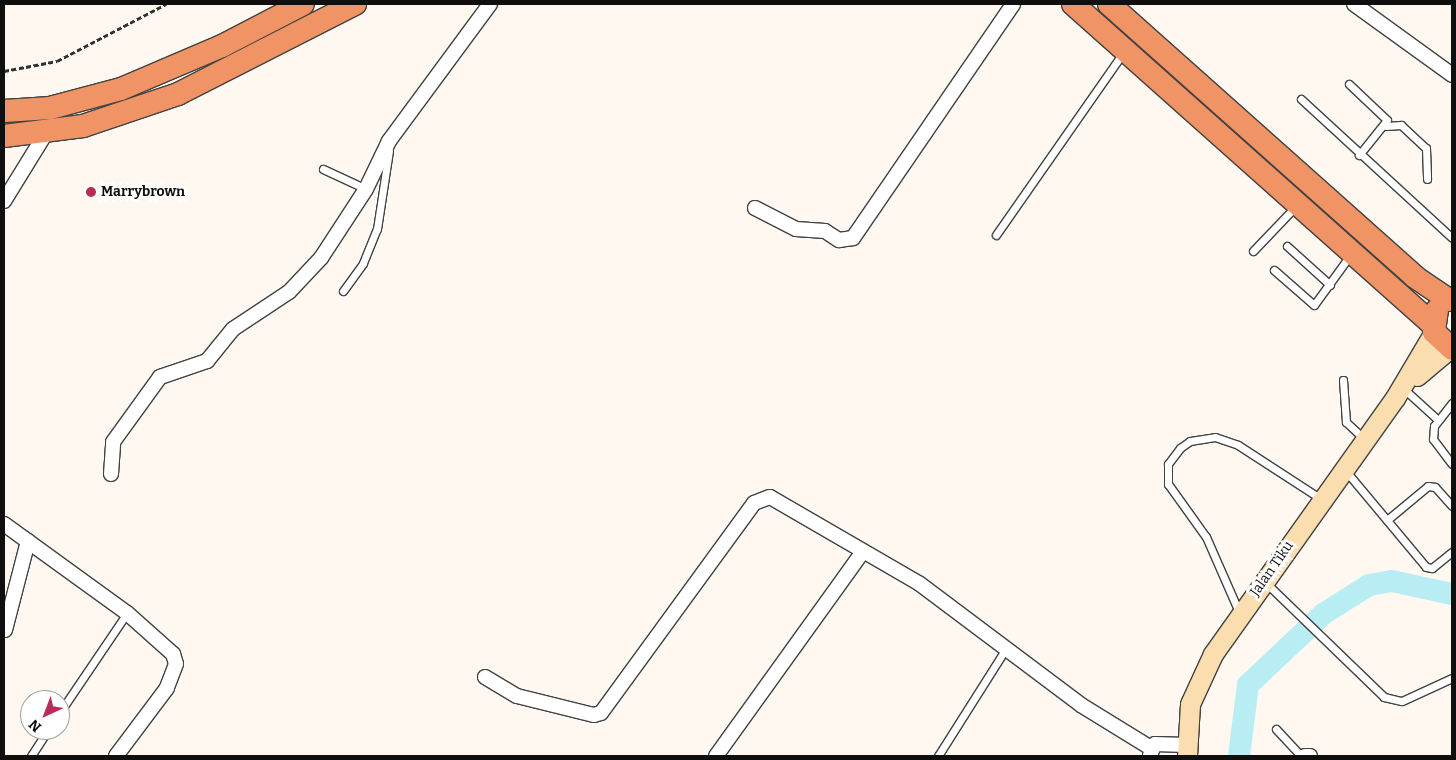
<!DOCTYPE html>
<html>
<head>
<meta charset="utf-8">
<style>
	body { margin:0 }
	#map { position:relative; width:1456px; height:760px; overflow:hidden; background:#fef8f1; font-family:Bitter,serif }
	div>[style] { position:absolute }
	.river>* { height:22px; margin:-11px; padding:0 11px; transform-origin:11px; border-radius:11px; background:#b8edf3 }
	.path>* { height:2.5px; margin-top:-1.25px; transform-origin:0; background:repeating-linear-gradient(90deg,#313131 0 5px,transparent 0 7.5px) }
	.roads { filter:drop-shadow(1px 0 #424242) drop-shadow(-1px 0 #424242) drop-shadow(0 1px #424242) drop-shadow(0 -1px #424242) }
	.service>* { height:7px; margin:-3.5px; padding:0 3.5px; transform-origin:3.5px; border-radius:3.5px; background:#fff }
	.minor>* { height:14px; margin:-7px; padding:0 7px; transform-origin:7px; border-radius:7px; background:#fff }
	.secondary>* { height:19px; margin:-9.5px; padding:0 9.5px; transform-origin:9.5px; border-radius:9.5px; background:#fbdeaf }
	.trunk>* { height:22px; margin:-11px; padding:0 11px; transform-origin:11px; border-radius:11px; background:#f09466 }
	.dots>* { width:14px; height:14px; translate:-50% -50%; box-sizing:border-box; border:2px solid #fff; border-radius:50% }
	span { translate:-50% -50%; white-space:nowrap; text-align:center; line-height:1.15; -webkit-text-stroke:5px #fff; paint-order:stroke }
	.poi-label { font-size:14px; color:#0f0f0f; font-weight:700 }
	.left { translate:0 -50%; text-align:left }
	.street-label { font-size:14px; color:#0f0f0f }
	.frame { position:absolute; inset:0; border:5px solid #0f0f0f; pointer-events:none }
	.north { position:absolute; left:20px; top:690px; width:50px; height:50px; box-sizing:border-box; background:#fff; border:1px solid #9f9f9f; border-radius:50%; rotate:223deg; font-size:14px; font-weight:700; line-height:20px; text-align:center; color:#0f0f0f }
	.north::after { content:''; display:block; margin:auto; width:18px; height:22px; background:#b92c59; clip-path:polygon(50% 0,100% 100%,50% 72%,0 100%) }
</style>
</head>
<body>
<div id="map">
	<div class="river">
		<i style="left:1239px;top:756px;width:72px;rotate:-82.8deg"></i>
		<i style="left:1248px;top:685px;width:103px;rotate:-43.4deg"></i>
		<i style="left:1323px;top:614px;width:54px;rotate:-32.2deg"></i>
		<i style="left:1369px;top:585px;width:23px;rotate:-10deg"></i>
		<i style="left:1392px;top:581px;width:61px;rotate:12.2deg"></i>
	</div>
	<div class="path">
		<i style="left:4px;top:71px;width:54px;rotate:-10.7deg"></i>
		<i style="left:57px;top:61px;width:123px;rotate:-27.6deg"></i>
	</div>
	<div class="roads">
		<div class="service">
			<i style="left:1349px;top:84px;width:52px;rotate:43.5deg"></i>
			<i style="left:1387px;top:120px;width:45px;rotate:128.7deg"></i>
			<i style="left:1301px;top:99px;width:205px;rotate:42.6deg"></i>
			<i style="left:1386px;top:126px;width:15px;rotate:-4deg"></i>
			<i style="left:1401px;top:125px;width:34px;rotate:43deg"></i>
			<i style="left:1426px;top:148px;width:31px;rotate:88deg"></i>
			<i style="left:323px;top:169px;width:47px;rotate:24.9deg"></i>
			<i style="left:996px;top:235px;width:222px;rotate:-55.1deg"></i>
			<i style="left:1287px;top:246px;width:58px;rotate:42.2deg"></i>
			<i style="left:1253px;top:251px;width:62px;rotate:-46.3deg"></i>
			<i style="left:1274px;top:270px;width:53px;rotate:41.2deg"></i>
			<i style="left:1314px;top:305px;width:63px;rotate:-54deg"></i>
			<i style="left:343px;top:291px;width:34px;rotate:-54deg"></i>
			<i style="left:363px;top:263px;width:37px;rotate:-68deg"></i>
			<i style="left:377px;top:229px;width:79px;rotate:-81.3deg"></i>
			<i style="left:1343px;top:380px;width:42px;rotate:85.9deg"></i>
			<i style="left:1346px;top:422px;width:25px;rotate:43deg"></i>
			<i style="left:1404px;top:389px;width:46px;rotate:42.4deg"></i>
			<i style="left:1452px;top:403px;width:29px;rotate:128deg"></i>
			<i style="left:1434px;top:426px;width:13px;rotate:94deg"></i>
			<i style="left:1433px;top:439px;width:31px;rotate:53deg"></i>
			<i style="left:1345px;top:470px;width:126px;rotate:50.1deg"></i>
			<i style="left:1426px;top:567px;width:6px;rotate:9deg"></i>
			<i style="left:1432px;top:568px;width:26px;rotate:-39deg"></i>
			<i style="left:1387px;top:520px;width:53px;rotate:-39.7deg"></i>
			<i style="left:1428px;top:486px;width:7px;rotate:8deg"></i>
			<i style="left:1435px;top:487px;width:25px;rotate:48deg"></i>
			<i style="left:1265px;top:582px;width:165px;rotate:44deg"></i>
			<i style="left:1384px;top:697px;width:18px;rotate:13deg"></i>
			<i style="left:1402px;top:701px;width:55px;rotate:-24.7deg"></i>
			<i style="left:1239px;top:612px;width:82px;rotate:-113.7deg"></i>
			<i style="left:1206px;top:537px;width:65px;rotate:-125.6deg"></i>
			<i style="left:1168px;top:484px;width:20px;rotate:-90deg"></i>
			<i style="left:1168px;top:464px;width:20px;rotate:-53deg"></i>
			<i style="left:1180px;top:448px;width:12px;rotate:-35deg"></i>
			<i style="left:1190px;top:441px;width:25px;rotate:-9deg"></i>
			<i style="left:1215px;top:437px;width:24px;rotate:19deg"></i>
			<i style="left:1238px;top:445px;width:99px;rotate:33deg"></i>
			<i style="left:60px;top:712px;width:120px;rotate:-55.9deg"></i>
			<i style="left:1276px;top:729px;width:37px;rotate:47deg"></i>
			<i style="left:31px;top:756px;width:31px;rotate:-57deg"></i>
			<i style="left:938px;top:756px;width:129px;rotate:-57.7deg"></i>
		</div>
		<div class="minor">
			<i style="left:1354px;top:4px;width:121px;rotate:35.9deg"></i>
			<i style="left:4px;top:201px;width:80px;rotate:-58.3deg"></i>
			<i style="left:755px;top:208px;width:46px;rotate:27.1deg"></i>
			<i style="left:796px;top:229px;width:29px;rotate:4deg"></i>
			<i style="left:825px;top:231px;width:17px;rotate:33deg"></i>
			<i style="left:839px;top:240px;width:14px;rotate:-8deg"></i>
			<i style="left:853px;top:238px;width:283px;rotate:-55.6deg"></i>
			<i style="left:111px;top:474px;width:32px;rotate:-86deg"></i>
			<i style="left:113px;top:442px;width:80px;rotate:-54.1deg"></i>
			<i style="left:160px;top:377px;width:50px;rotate:-18.8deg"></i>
			<i style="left:207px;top:361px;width:41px;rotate:-50.9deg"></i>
			<i style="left:233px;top:329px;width:67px;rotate:-33.5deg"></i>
			<i style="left:289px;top:292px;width:47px;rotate:-46.7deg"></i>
			<i style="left:321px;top:258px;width:82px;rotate:-56.9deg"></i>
			<i style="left:366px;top:189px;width:53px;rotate:-64.4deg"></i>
			<i style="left:389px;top:141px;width:170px;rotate:-53.6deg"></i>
			<i style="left:4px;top:524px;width:152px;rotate:35.9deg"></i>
			<i style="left:127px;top:613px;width:62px;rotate:41.7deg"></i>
			<i style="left:173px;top:654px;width:10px;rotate:73deg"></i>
			<i style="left:176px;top:664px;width:26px;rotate:111deg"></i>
			<i style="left:167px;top:688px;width:85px;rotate:126.9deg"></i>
			<i style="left:5px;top:630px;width:92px;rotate:-75.5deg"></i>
			<i style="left:485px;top:677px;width:37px;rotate:31deg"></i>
			<i style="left:517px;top:696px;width:79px;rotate:13.9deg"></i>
			<i style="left:594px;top:715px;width:7px;rotate:-16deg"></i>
			<i style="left:601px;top:713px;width:260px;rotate:-53.9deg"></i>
			<i style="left:754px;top:503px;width:17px;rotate:-21deg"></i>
			<i style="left:770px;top:497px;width:173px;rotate:30.1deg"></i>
			<i style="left:920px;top:584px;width:201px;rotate:36.9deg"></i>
			<i style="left:1081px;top:705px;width:82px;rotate:31.6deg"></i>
			<i style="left:1150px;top:755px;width:12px;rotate:-66deg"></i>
			<i style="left:1155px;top:744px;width:31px;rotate:2deg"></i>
			<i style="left:716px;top:756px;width:250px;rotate:-54.3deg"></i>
			<i style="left:1305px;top:756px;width:5px"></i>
		</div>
		<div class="secondary">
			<i style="left:1417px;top:376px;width:42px;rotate:-40.2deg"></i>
			<i style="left:1187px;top:756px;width:52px;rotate:-86.7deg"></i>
			<i style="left:1190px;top:704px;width:55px;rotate:-65.3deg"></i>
			<i style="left:1213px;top:654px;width:314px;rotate:-54.6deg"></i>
			<i style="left:1395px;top:398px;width:77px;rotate:-59.4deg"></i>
		</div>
		<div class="trunk">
			<i style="left:1073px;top:4px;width:482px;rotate:41.7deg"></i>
			<i style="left:1109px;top:4px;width:410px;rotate:41.7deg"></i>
			<i style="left:1415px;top:277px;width:41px;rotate:34.1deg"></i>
			<i style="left:4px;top:111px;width:46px;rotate:-3.7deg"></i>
			<i style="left:50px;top:108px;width:73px;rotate:-15deg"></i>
			<i style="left:121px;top:89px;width:110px;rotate:-23.1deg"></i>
			<i style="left:222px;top:46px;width:91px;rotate:-27.4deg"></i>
			<i style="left:4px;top:136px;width:80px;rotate:-7.2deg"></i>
			<i style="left:83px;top:126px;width:100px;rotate:-18.6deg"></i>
			<i style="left:178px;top:94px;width:199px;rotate:-27deg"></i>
			<i style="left:1437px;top:310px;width:22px;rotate:98deg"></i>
			<i style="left:1434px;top:332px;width:25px;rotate:43deg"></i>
		</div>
	</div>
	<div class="dots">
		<i style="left:91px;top:192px;background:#b92c59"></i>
	</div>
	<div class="poi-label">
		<span class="left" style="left:101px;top:192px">Marrybrown</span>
	</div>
	<div class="street-label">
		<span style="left:1272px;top:569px;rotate:-55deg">Jalan Tiku</span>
	</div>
	<div class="frame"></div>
	<div class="north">N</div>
</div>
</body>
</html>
